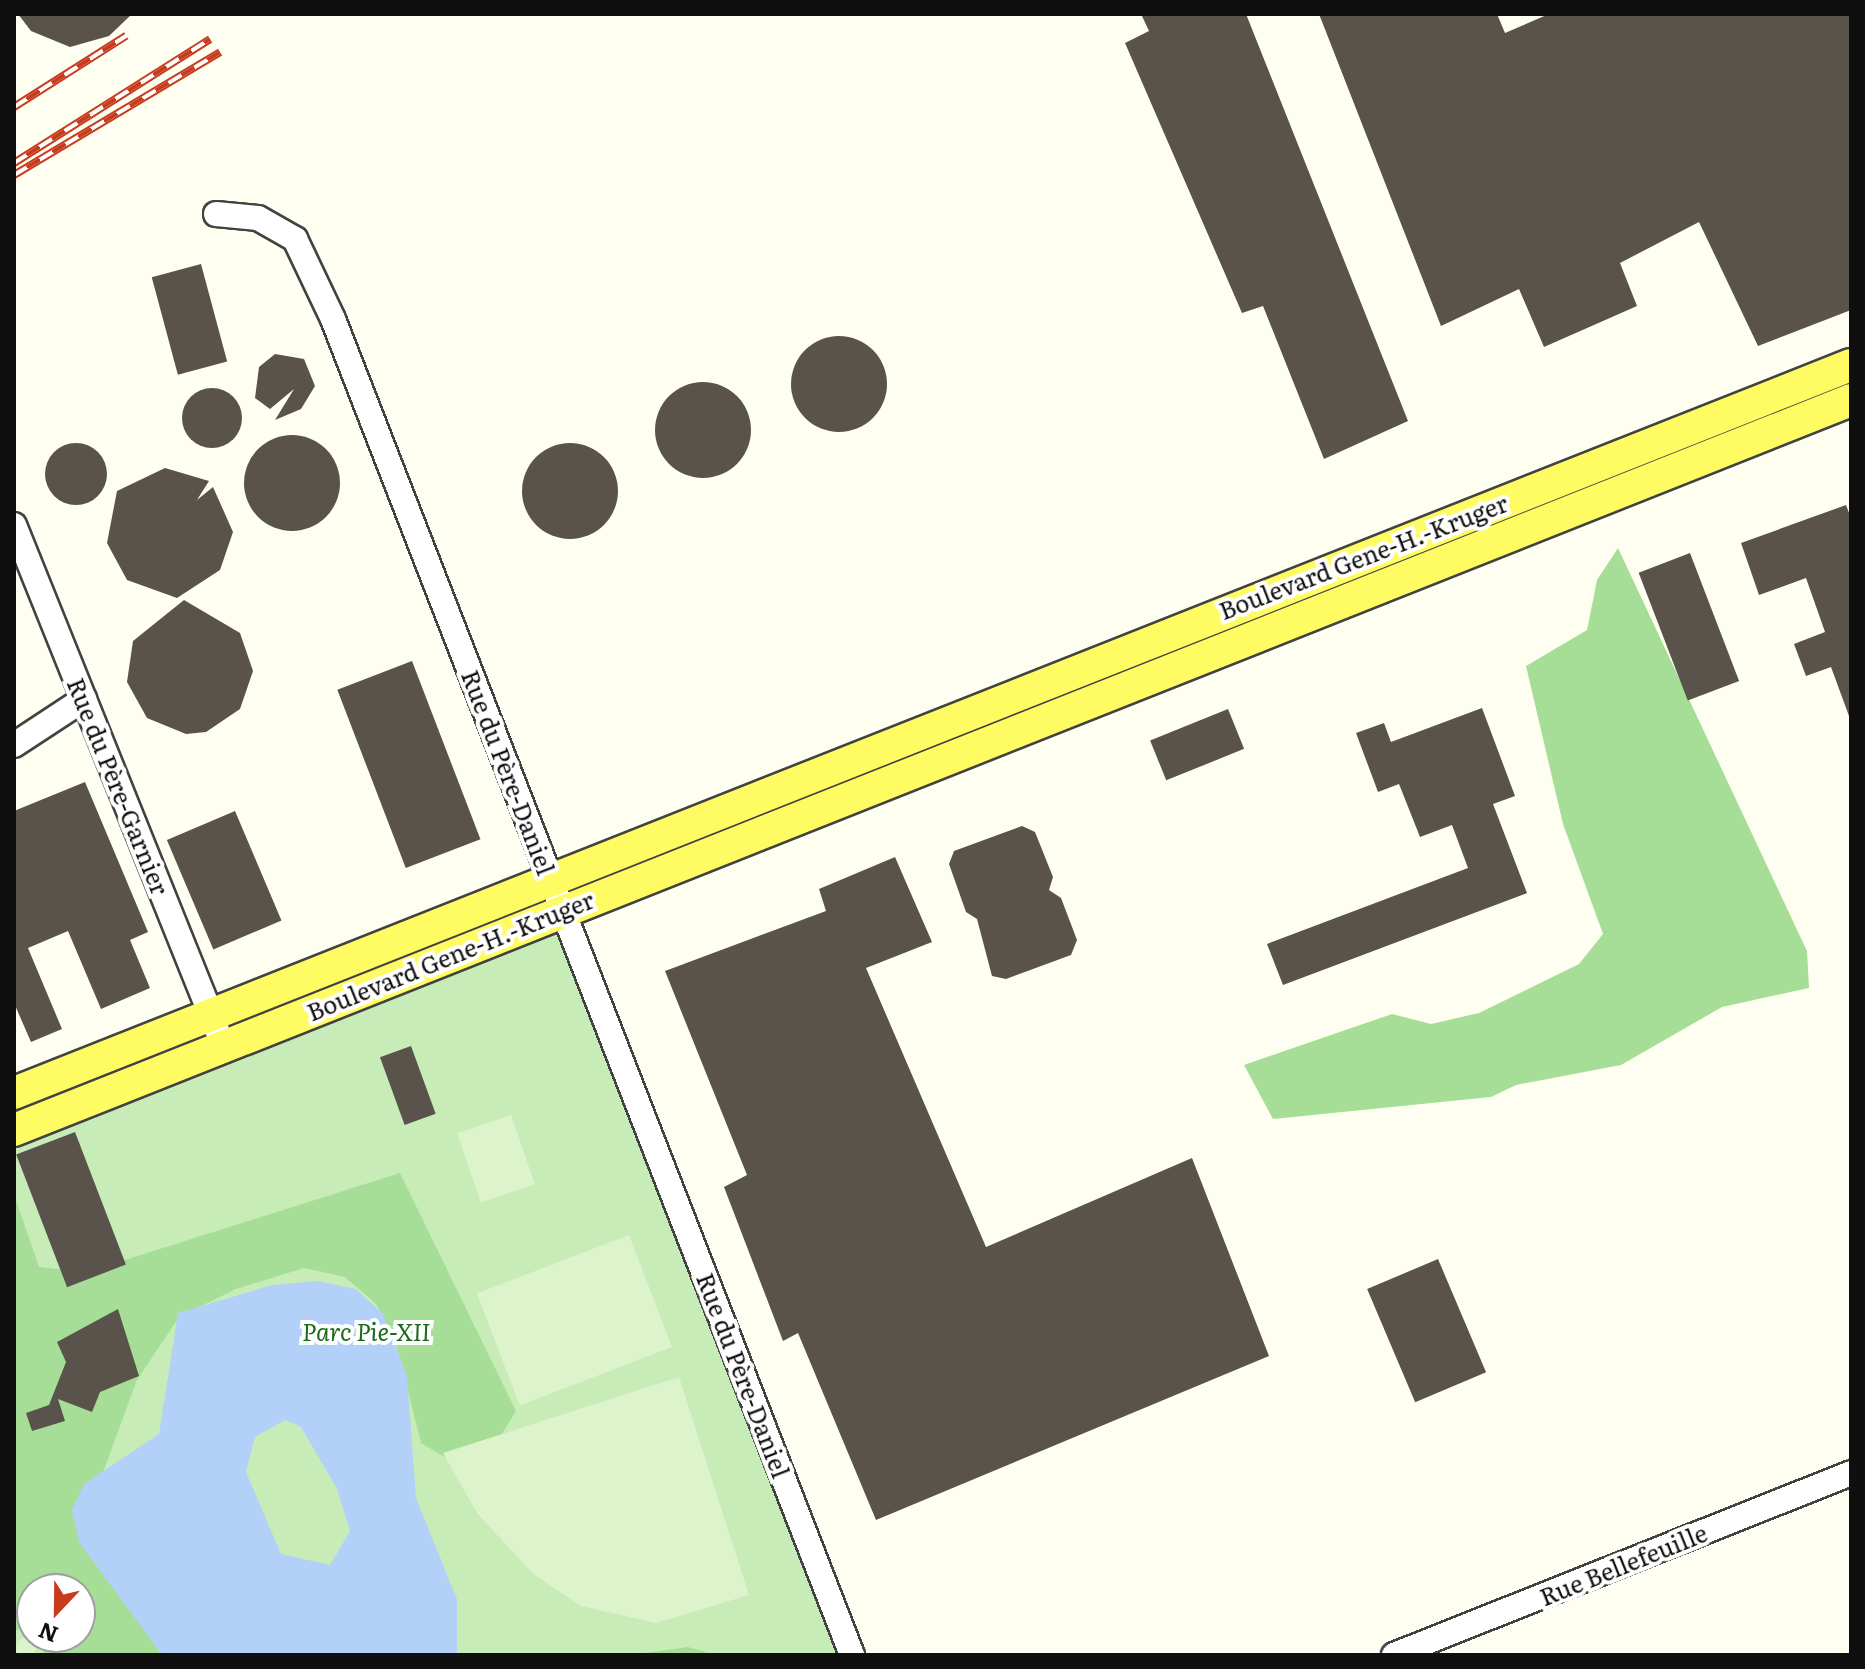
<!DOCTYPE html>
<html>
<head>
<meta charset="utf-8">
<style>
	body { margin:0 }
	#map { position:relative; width:1865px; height:1669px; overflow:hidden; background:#fffff1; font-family:Literata,serif }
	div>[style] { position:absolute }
	.green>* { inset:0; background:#c8ecb8 }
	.forest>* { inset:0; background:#a7de97 }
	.pitch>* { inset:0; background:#dcf3cb; transform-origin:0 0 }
	.round { border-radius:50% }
	.water>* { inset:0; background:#b3d0f9 }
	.building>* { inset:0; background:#59534b; transform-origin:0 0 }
	.roads { filter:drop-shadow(2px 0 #424242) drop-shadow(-2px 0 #424242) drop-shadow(0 2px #424242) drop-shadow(0 -2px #424242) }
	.minor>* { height:24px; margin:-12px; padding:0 12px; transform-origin:12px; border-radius:12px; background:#fff }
	.major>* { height:32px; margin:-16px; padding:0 16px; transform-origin:16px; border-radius:16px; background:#fffb62 }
	.rail>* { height:8px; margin-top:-4px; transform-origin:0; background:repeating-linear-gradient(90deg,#fff 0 15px,#c73c1f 0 30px); box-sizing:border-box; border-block:2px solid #c73c1f }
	span { translate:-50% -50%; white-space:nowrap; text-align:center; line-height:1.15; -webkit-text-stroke:8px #fff; paint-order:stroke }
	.street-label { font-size:24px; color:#0f0f0f }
	.park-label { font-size:24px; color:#1b6b1c; font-style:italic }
	.frame { position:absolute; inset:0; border:16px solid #0f0f0f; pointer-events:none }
	.north { position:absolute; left:16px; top:1573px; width:80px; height:80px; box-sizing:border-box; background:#fff; border:2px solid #9f9f9f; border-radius:50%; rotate:202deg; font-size:22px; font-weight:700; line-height:32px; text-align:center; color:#0f0f0f }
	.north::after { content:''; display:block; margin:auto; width:28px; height:36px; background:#c73c1f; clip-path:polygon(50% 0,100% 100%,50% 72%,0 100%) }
</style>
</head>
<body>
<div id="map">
	<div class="green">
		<i style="clip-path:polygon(evenodd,548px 910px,846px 1655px,14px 1655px,14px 1132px,548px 910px,32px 1589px,80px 1589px,80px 1637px,32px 1637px,32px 1589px)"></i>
	</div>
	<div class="forest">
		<i style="clip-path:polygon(1618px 548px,1807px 951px,1809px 988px,1722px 1007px,1621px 1065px,1516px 1085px,1491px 1097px,1273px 1119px,1244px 1065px,1392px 1014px,1431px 1024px,1479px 1013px,1579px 964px,1603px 934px,1563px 824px,1526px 666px,1587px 630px,1597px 580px)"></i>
		<i style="clip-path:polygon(400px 1173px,516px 1411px,494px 1447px,460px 1466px,421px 1443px,395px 1340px,376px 1304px,345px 1277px,304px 1268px,236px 1289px,179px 1317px,137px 1380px,98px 1486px,166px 1655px,45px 1655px,38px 1637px,80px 1637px,80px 1589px,32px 1589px,32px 1625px,14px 1631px,14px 1194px,39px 1267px,87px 1272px)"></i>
		<i style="clip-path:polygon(688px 1647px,716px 1655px,631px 1655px)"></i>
	</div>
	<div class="pitch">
		<i style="left:511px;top:1115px;width:73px;height:57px;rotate:71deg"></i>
		<i style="left:629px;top:1235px;width:120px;height:163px;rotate:69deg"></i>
		<i style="clip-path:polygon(679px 1377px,749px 1595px,656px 1623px,581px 1606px,532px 1573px,477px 1513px,443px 1453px)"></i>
		<i class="round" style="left:16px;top:1638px;width:20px;height:20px"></i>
	</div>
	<div class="water">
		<i style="clip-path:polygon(evenodd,317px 1281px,356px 1289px,383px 1314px,407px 1376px,416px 1498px,457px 1599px,457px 1655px,162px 1655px,79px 1542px,72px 1510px,84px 1484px,159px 1434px,178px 1313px,273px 1285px,317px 1281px,285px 1420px,301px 1427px,337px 1489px,350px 1531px,330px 1565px,281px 1554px,246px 1472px,255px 1437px,285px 1420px)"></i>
	</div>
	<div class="building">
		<i style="clip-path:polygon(18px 14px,132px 14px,109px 36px,70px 47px,31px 31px)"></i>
		<i style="clip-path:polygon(1141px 14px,1246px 14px,1408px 421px,1324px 459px,1263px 306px,1242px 313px,1125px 43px,1149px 31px)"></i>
		<i style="clip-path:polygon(1319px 14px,1497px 14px,1505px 33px,1549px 14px,1851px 14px,1851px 310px,1758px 346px,1699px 222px,1620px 263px,1637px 306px,1544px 347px,1519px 289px,1441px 326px)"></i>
		<i style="left:201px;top:264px;width:101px;height:51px;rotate:75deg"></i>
		<i class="round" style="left:791px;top:336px;width:96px;height:96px"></i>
		<i style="clip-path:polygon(275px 354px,304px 359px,315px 386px,301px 409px,275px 420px,294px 389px,270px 409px,255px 398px,259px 367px)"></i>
		<i class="round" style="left:655px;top:382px;width:96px;height:96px"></i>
		<i class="round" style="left:182px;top:388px;width:60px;height:60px"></i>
		<i class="round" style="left:244px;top:435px;width:96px;height:96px"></i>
		<i class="round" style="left:522px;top:443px;width:96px;height:96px"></i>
		<i class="round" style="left:45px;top:443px;width:62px;height:62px"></i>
		<i style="clip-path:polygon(165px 468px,209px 481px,197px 500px,213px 487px,233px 532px,220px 570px,177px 598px,127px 580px,107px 543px,117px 491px)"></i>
		<i style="clip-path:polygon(1846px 505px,1851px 518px,1849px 716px,1831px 667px,1806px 676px,1794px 644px,1825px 632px,1806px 578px,1759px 595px,1741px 543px)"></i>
		<i style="left:1690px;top:553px;width:137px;height:55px;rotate:69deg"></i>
		<i style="clip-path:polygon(184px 600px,240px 633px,253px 671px,240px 709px,206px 732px,186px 734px,147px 718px,127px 682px,133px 641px)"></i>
		<i style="left:412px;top:661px;width:191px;height:80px;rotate:69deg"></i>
		<i style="clip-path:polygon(1482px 708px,1515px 796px,1493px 804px,1527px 893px,1283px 985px,1267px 944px,1468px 868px,1452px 825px,1420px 837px,1399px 784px,1378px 792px,1356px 733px,1384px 723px,1391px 742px)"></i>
		<i style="left:1228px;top:709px;width:43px;height:84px;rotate:68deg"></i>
		<i style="clip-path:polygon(85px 782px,148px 932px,130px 940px,150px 988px,101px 1009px,68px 931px,28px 948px,62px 1029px,31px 1042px,14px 1003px,14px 811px)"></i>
		<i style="left:235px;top:811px;width:119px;height:74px;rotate:67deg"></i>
		<i style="clip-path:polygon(1022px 826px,1035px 832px,1053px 877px,1049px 890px,1061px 898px,1077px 940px,1071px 955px,1006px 979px,992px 976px,977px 919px,966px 912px,949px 864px,954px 851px)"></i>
		<i style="clip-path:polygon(895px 857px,932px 942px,866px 968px,986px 1247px,1192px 1158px,1269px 1356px,876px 1520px,798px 1333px,783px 1341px,724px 1187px,747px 1175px,665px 971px,826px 911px,819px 889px)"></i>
		<i style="left:411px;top:1046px;width:72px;height:33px;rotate:70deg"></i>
		<i style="left:75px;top:1132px;width:142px;height:63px;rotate:69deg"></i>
		<i style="left:1438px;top:1259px;width:123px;height:77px;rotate:67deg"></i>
		<i style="clip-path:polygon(118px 1309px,139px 1376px,100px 1392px,92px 1412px,58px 1399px,65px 1421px,32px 1431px,26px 1413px,49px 1405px,66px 1362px,57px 1342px)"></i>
	</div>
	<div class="roads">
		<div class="minor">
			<i style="left:216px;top:214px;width:42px;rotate:5.4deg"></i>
			<i style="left:258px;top:218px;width:43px;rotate:29.6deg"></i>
			<i style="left:295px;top:239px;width:89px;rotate:64.6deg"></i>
			<i style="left:333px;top:319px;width:1433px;rotate:68.77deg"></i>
			<i style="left:14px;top:525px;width:544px;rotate:68.1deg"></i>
			<i style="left:14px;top:745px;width:84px;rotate:-33.3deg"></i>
			<i style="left:1394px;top:1655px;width:492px;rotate:-21.7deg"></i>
		</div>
		<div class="major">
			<i style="left:14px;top:1093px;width:1976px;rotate:-21.62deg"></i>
			<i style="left:14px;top:1130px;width:1977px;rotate:-21.67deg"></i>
		</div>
	</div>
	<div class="rail">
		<i style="left:14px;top:107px;width:133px;rotate:-32.4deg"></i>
		<i style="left:14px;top:163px;width:232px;rotate:-32.3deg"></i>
		<i style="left:14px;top:175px;width:240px;rotate:-30.8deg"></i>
	</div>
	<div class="street-label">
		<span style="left:1363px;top:556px;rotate:-21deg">Boulevard Gene-H.-Kruger</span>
		<span style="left:509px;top:772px;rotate:69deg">Rue du Père-Daniel</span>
		<span style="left:119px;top:786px;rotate:68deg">Rue du Père-Garnier</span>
		<span style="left:450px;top:955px;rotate:-22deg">Boulevard Gene-H.-Kruger</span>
		<span style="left:744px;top:1375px;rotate:69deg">Rue du Père-Daniel</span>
		<span style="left:1623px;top:1564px;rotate:-22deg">Rue Bellefeuille</span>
	</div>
	<div class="park-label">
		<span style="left:366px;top:1331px">Parc Pie-XII</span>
	</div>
	<div class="frame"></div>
	<div class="north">N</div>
</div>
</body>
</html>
